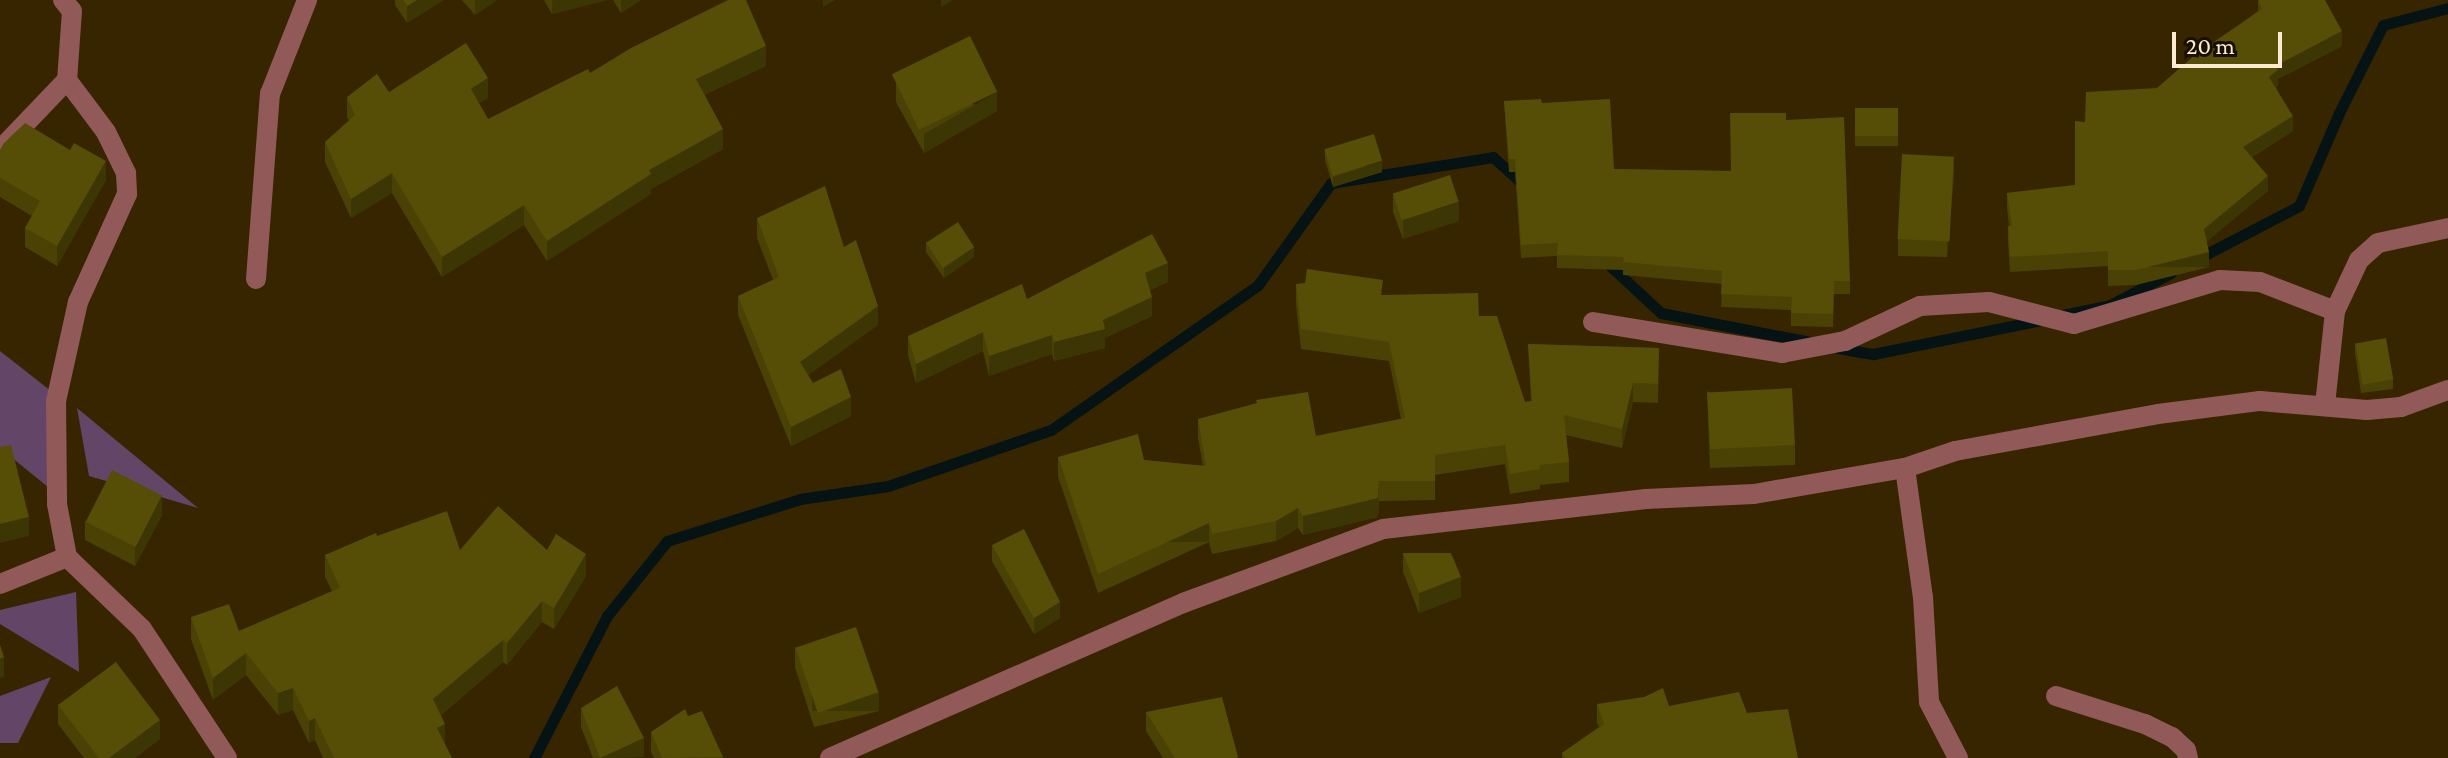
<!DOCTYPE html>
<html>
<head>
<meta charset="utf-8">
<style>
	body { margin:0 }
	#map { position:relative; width:2448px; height:758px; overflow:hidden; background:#372500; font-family:"Crimson Pro",serif }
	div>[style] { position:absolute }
	.green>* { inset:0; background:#634568 }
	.stream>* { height:11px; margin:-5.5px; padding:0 5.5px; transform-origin:5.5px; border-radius:5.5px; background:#051314 }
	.minor>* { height:20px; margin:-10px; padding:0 10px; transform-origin:10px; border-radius:10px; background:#915958 }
	.wall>* { inset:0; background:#4a4205; transform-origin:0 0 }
	.shaded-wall>* { inset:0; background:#3c3604; transform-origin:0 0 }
	.building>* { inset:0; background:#564d06; transform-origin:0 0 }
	span { translate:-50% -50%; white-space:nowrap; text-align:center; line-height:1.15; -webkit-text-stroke:6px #190f00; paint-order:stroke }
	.scale { position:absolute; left:2172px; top:32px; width:110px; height:36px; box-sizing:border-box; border:4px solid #faebd1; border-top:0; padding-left:10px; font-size:24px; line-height:28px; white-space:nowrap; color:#faebd1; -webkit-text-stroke:6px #190f00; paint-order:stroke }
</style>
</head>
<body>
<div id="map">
	<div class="green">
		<i style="clip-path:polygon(0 351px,51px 391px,59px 496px,0 448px)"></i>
		<i style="clip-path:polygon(77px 408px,198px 508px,89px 476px)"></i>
		<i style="clip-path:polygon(76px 592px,79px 672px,0 624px,0 610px)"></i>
		<i style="clip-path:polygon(51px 677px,18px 743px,0 743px,0 696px)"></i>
	</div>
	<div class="stream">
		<i style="left:2197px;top:259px;width:115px;rotate:-27.5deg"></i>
		<i style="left:2299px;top:206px;width:101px;rotate:-66.7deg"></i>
		<i style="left:2339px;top:113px;width:98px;rotate:-63.4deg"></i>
		<i style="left:2383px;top:25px;width:67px;rotate:-14.7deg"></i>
		<i style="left:1606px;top:262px;width:75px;rotate:42.8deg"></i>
		<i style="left:1661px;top:313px;width:152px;rotate:11deg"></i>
		<i style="left:2058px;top:316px;width:53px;rotate:-11.9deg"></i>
		<i style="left:2110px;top:305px;width:69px;rotate:-27.7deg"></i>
		<i style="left:1838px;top:348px;width:36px;rotate:10deg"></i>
		<i style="left:1873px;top:354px;width:171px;rotate:-11.4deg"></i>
		<i style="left:534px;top:758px;width:160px;rotate:-62.8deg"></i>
		<i style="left:607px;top:616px;width:96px;rotate:-51.3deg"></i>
		<i style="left:667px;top:541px;width:139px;rotate:-17.5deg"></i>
		<i style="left:800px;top:499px;width:89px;rotate:-8.4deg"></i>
		<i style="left:888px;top:486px;width:172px;rotate:-19deg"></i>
		<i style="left:1051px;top:430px;width:253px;rotate:-35deg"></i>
		<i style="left:1258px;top:285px;width:125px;rotate:-54.4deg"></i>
		<i style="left:1331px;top:183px;width:164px;rotate:-9.1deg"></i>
		<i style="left:1493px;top:157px;width:45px;rotate:42.3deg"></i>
	</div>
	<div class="minor">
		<i style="left:63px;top:0;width:14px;rotate:51deg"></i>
		<i style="left:72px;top:11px;width:69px;rotate:94.1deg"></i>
		<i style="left:67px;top:80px;width:65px;rotate:53.1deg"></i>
		<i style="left:106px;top:132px;width:46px;rotate:64deg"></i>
		<i style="left:126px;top:173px;width:21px;rotate:87deg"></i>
		<i style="left:127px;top:194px;width:119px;rotate:114.4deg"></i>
		<i style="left:78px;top:302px;width:101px;rotate:102.5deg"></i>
		<i style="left:56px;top:401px;width:103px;rotate:89.4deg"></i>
		<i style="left:57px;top:504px;width:54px;rotate:79.3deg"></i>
		<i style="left:0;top:150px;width:97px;rotate:-46.3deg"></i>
		<i style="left:256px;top:279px;width:186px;rotate:-85.7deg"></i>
		<i style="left:270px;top:94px;width:101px;rotate:-68.5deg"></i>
		<i style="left:1593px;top:322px;width:192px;rotate:9.3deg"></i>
		<i style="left:1782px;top:353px;width:64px;rotate:-10.8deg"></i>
		<i style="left:1845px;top:341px;width:83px;rotate:-25deg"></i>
		<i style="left:1920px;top:306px;width:69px;rotate:-3.3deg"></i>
		<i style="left:1989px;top:302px;width:88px;rotate:14.5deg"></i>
		<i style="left:2074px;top:324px;width:152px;rotate:-16.8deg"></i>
		<i style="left:2220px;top:280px;width:40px;rotate:2.9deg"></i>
		<i style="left:2260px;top:282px;width:80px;rotate:21.1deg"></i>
		<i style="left:2325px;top:405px;width:95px;rotate:-83.9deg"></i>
		<i style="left:2335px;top:311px;width:56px;rotate:-64.8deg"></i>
		<i style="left:2359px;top:260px;width:25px;rotate:-42deg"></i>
		<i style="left:2378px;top:243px;width:72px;rotate:-12.1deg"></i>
		<i style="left:1905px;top:468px;width:130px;rotate:82.1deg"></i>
		<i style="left:1923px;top:597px;width:105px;rotate:86.7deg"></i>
		<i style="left:1929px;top:702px;width:63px;rotate:62.6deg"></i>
		<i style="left:0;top:584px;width:72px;rotate:-21.9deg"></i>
		<i style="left:67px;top:557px;width:104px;rotate:43.8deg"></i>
		<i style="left:142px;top:629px;width:154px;rotate:56.6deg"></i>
		<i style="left:2056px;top:696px;width:93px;rotate:17.5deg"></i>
		<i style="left:2145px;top:724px;width:30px;rotate:26deg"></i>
		<i style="left:2172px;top:737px;width:19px;rotate:43deg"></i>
		<i style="left:2186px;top:750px;width:8px;rotate:76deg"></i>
		<i style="left:830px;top:758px;width:386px;rotate:-23.7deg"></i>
		<i style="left:1183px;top:603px;width:213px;rotate:-20.3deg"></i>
		<i style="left:1383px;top:529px;width:265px;rotate:-6.5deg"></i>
		<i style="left:1646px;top:499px;width:108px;rotate:-2.7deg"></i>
		<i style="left:1754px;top:494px;width:153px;rotate:-9.8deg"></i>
		<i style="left:1905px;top:468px;width:53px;rotate:-18.8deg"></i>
		<i style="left:1955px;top:451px;width:206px;rotate:-10.3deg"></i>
		<i style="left:2158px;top:414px;width:103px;rotate:-7.3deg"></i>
		<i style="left:2260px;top:401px;width:107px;rotate:4.8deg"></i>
		<i style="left:2367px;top:410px;width:34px;rotate:-5deg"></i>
		<i style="left:2401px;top:407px;width:50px;rotate:-19.9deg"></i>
	</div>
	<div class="wall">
		<i style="clip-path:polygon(395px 0,444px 0,407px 23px,395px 5px)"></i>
		<i style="clip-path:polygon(462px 0,497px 0,475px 15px)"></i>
		<i style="clip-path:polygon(544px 0,607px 0,552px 14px)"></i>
		<i style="clip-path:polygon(613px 0,641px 0,621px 13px)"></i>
		<i style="clip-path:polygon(2258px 1px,2342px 46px,2278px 79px,2278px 85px,2276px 87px,2293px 131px,2252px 157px,2268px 191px,2206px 241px,2209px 267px,2136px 285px,2108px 286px,2108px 266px,2010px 272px,2008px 241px,2008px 226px,2009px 226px,2007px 208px,2007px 193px,2075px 185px,2085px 122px,2157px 88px,2258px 11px)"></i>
		<i style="clip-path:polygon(766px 66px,704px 95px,723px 149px,651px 189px,651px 194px,547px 261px,524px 225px,442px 277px,392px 193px,351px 218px,325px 162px,325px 142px,349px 121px,347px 117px,347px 97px,389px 92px,488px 98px,479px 103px,488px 119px,590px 73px)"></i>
		<i style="clip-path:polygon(896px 82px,997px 111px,924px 153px,896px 102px)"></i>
		<i style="clip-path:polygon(1504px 101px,1542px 103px,1614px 169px,1730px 171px,1786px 120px,1850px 281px,1850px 294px,1834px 294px,1833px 327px,1791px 326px,1791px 310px,1721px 307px,1722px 284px,1623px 275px,1623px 270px,1557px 268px,1557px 256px,1521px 258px,1515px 172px,1509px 172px)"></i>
		<i style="left:1855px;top:108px;width:43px;height:38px"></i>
		<i style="clip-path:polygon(0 150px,106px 180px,57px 266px,25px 247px,25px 228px,32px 216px,0 197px)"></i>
		<i style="clip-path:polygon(1325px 150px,1382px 172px,1333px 187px,1325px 160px)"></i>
		<i style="clip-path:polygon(1954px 174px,1947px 257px,1898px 256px,1898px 239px)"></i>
		<i style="clip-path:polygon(1393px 193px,1459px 221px,1403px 239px,1393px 212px)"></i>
		<i style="clip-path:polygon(757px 218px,844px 247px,878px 325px,808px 375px,813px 383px,851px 416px,791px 446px,738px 315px,738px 296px,773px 280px,757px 238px)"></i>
		<i style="clip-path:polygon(926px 242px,974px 257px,944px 278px,926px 252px)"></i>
		<i style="clip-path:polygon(1168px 282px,1150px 290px,1152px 316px,1105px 338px,1105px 348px,1054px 361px,1052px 354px,989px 376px,983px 351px,916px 383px,908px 355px,908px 336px,1027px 299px)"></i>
		<i style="clip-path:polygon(1296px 284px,1383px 295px,1479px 316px,1525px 402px,1531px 401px,1528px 344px,1659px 348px,1658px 403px,1633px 402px,1622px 448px,1566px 435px,1569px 462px,1569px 482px,1540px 485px,1540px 489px,1510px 494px,1505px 464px,1435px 475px,1435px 500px,1379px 501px,1378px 517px,1303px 535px,1298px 528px,1276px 541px,1212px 554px,1209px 542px,1098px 593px,1058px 477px,1058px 457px,1144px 460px,1203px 466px,1198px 438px,1198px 419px,1316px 436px,1401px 419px,1389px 361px,1301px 349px,1296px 304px)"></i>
		<i style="clip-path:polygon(2355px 343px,2393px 379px,2393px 389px,2361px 393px,2355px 353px)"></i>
		<i style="clip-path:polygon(1707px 391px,1795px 445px,1795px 465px,1710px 468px)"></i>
		<i style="clip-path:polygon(162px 515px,135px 566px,85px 540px,85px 521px)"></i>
		<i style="clip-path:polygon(377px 536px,460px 550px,547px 550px,586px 576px,554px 629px,542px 622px,507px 665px,503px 662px,441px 715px,445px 745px,452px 758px,323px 758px,315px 740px,309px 743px,293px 710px,278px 715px,246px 675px,213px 700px,191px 639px,191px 617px,239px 631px,332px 591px,325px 577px,325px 555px)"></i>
		<i style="clip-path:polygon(992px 545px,1060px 618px,1034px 634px,992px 561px)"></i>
		<i style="clip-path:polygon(1403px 553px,1461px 597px,1419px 613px,1403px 572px)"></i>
		<i style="clip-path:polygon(795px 647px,879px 711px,814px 727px,795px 667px)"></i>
		<i style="clip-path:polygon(1597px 704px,1669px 706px,1747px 713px,1798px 758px,1562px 758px,1562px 753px,1599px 727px,1597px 723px)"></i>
		<i style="clip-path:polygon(58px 705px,160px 739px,135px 758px,84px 758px,58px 724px)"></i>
		<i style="clip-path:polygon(581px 708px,644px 757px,593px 758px,581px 727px)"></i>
		<i style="clip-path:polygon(1146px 712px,1238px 758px,1163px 758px,1146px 731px)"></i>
		<i style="clip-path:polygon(688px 716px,723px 758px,654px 758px,651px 752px,651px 732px)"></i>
	</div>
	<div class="shaded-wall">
		<i style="clip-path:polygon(417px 0,444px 0,407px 23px,407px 6px)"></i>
		<i style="clip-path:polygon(475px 0,497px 0,475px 15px)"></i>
		<i style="clip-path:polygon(552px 0,607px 0,552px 14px)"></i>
		<i style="clip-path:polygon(621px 0,641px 0,621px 13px)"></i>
		<i style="clip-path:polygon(823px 0,835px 0,823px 7px)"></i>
		<i style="clip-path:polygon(941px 0,953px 0,941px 7px)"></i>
		<i style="clip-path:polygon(2342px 31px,2342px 46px,2278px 79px,2278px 85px,2269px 92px,2269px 77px,2275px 66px)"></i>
		<i style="clip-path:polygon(766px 46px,766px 66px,696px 99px,696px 79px)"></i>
		<i style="clip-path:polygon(488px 78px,488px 98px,471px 108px,471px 89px)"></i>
		<i style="clip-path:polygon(997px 92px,997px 111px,924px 153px,924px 134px)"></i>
		<i style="clip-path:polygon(2293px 116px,2293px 131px,2243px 162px,2243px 147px)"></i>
		<i style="clip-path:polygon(723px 129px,723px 149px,651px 189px,651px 194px,547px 261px,547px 241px,649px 170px)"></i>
		<i style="clip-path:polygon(1954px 157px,1954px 174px,1947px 257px,1947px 240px)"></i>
		<i style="clip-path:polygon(106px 161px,106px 180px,57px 266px,57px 246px)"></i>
		<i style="clip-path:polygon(1382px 161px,1382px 172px,1333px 187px,1333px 177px)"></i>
		<i style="clip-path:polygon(392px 173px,392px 193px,351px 218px,351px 199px)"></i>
		<i style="clip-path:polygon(2268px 176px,2268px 191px,2204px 244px,2204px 229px)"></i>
		<i style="clip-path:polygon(1459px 202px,1459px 221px,1403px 239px,1403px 220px)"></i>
		<i style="clip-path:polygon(524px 205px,524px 225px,442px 277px,442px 257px)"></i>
		<i style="clip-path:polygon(974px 247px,974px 257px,944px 278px,944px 268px)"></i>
		<i style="left:2209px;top:252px;width:15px;height:75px;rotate:90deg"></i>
		<i style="clip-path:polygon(1168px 263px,1168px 282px,1145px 292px,1145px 273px)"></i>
		<i style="clip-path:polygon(1152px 297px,1152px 316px,1105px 338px,1105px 348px,1054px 361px,1054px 342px)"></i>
		<i style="clip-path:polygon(878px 306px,878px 325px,800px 381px,800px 362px)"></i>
		<i style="clip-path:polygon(983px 332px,983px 351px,916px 383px,916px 364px)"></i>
		<i style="clip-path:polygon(1052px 335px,1052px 354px,989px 376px,989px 356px)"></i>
		<i style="clip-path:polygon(1633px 383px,1633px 402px,1622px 448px,1622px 429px)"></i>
		<i style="clip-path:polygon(851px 397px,851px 416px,791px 446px,791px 427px)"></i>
		<i style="clip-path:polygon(1379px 481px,1378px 517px,1303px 535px,1303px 516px)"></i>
		<i style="clip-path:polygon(162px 495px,162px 515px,135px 566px,135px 547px)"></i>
		<i style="clip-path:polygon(1298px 508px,1298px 528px,1276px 541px,1276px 521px)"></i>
		<i style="clip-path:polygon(29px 517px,29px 536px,0 543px,0 524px)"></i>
		<i style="left:1209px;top:523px;width:19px;height:122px;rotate:90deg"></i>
		<i style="clip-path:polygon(586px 554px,586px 576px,554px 629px,554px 608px)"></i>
		<i style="clip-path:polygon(1461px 577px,1461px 597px,1419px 613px,1419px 593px)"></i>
		<i style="clip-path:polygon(542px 601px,542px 622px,507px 665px,507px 643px)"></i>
		<i style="clip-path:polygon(1060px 602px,1060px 618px,1034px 634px,1034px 618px)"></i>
		<i style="clip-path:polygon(503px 640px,503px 662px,433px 721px,433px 699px)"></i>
		<i style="clip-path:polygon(246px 653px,246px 675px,213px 700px,213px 678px)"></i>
		<i style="clip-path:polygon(4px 657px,4px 677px,0 678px,0 659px)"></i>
		<i style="clip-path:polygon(293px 688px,293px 710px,278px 715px,278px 693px)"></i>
		<i style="left:879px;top:692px;width:19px;height:67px;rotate:90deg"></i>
		<i style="clip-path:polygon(315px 718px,315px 740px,309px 743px,309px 721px)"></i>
		<i style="clip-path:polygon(160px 720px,160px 739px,135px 758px,109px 758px)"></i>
		<i style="clip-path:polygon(445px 724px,445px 746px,437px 728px)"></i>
		<i style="clip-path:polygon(644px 738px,644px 757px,600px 758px)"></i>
	</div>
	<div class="building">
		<i style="clip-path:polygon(403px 0,417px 0,407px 6px)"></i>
		<i style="clip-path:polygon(728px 0,746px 0,766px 46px,696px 79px,723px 129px,649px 170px,651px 174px,547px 241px,524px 205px,442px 257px,392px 173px,351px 199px,325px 142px,355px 115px,347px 97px,377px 74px,389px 92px,466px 43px,488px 78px,471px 89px,488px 119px,588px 69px,590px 73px,631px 48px)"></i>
		<i style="clip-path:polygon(2259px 0,2325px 0,2342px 31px,2275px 66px,2278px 70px,2269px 77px,2293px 116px,2243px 147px,2268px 176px,2204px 229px,2209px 252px,2136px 270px,2108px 270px,2108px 251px,2010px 257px,2008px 226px,2012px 226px,2007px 193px,2075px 185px,2075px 121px,2085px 122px,2086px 92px,2157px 88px,2196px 54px,2262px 9px,2258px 1px)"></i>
		<i style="left:970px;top:36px;width:62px;height:87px;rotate:64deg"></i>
		<i style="clip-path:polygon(1541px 99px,1542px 103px,1610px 99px,1614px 169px,1731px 171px,1730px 113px,1786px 113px,1786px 120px,1844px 117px,1850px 281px,1834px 281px,1833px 314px,1791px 313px,1792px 297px,1721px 294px,1722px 271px,1623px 262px,1624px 257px,1557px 255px,1558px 243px,1521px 245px,1515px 159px,1509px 159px,1504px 101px)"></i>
		<i style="left:1855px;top:108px;width:43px;height:28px"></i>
		<i style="clip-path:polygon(25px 123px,70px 150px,74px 143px,106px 161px,57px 246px,25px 228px,40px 201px,0 178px,0 150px,4px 143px)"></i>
		<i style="left:1374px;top:134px;width:28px;height:52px;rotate:73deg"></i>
		<i style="left:1902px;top:154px;width:52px;height:85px;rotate:3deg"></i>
		<i style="left:1450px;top:175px;width:28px;height:60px;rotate:72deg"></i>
		<i style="clip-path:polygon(825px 186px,844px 247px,856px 240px,878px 306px,800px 362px,813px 383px,841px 369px,851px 397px,791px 427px,738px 296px,779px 277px,757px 218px)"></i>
		<i style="left:958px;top:222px;width:30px;height:38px;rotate:57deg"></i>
		<i style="clip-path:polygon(1152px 234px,1168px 263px,1145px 273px,1152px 297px,1103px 320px,1105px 329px,1054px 342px,1052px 335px,989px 356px,983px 332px,916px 364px,908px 336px,1022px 284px,1027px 299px)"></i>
		<i style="clip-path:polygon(1307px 269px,1383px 280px,1381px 295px,1478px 293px,1479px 316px,1497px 316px,1525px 402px,1532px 401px,1528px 344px,1659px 348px,1658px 384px,1633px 383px,1622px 429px,1564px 415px,1569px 462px,1539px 465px,1540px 469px,1510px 474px,1505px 445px,1435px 455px,1435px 481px,1379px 481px,1378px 498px,1303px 516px,1298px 508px,1276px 521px,1212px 534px,1209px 523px,1098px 574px,1058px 457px,1138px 434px,1144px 460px,1206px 466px,1198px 419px,1257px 403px,1256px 400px,1308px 392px,1316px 436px,1405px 418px,1389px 342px,1301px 329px,1296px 284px,1305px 283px)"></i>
		<i style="left:2386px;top:338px;width:42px;height:31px;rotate:80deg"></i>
		<i style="left:1792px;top:388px;width:57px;height:85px;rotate:87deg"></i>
		<i style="clip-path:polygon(11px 445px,29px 517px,0 524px,0 447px)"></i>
		<i style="left:112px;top:470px;width:56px;height:58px;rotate:27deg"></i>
		<i style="clip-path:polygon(498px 506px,547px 550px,556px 534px,586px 554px,554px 608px,542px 601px,507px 643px,503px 640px,433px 699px,445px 724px,437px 728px,452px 758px,334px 758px,315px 718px,309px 721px,293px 688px,278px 693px,246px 653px,213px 678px,191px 617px,229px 604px,239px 631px,340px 588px,325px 555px,376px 533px,377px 536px,447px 511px,460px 550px)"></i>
		<i style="clip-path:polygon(1024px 529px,1060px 602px,1034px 618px,992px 545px)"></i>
		<i style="clip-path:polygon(1403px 553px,1451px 553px,1461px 577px,1419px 593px)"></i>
		<i style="left:856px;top:627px;width:69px;height:64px;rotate:71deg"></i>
		<i style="clip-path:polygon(0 645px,4px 657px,0 659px)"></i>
		<i style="clip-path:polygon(116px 662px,160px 720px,109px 758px,99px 758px,58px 705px)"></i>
		<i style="clip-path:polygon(617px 686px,644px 738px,600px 758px,581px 708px)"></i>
		<i style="clip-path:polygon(1663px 688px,1669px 706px,1739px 692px,1747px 713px,1788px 709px,1798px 758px,1565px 758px,1562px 753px,1604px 724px,1597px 704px,1644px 697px)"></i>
		<i style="clip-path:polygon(1222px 697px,1238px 757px,1235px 758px,1175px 758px,1146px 712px)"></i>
		<i style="clip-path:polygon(685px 709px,688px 716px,702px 711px,723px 757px,662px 758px,651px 732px)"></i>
	</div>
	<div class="scale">20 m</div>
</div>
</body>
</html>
